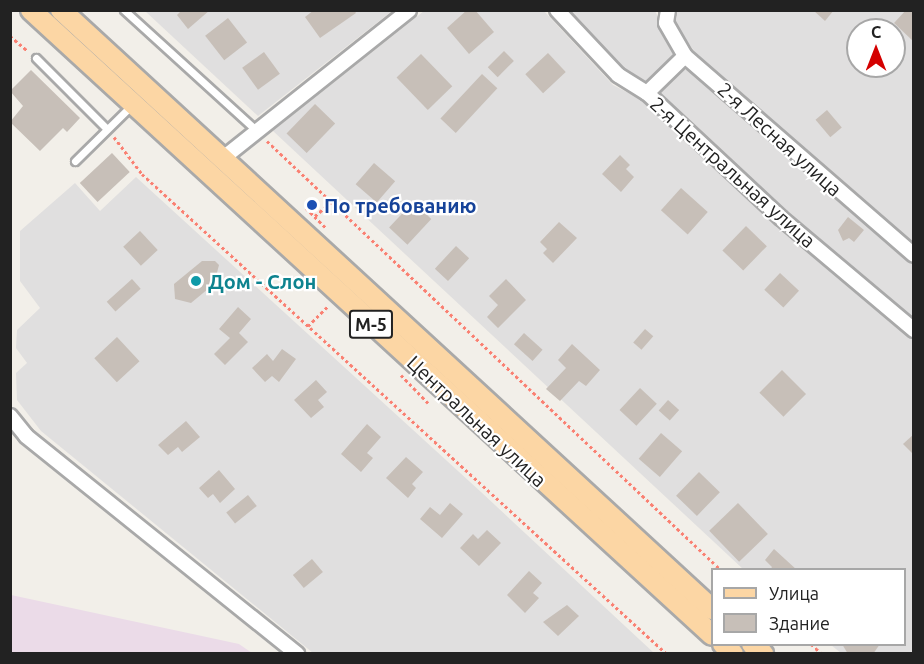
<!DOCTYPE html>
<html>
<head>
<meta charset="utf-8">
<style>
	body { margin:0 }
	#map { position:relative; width:924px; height:664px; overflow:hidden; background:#f2efe9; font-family:Ubuntu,sans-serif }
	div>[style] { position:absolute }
	.residential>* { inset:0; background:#e0dfdf }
	.industrial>* { inset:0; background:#ebdbe8 }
	.building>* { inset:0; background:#c7bfb8; transform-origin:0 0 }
	.path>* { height:3px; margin-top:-1.5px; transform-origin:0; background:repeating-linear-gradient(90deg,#fa8072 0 3px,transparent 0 6px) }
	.roads { filter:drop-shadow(2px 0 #a9a9a9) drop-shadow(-2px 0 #a9a9a9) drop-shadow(0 2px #a9a9a9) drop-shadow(0 -2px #a9a9a9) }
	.service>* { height:7px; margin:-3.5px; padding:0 3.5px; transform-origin:3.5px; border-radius:3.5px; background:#fff }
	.minor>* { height:14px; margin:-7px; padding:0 7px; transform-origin:7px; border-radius:7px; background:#fff }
	.primary>* { height:20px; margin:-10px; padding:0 10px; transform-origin:10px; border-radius:10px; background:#fcd6a4 }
	.dots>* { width:16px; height:16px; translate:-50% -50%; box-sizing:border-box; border:3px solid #fff; border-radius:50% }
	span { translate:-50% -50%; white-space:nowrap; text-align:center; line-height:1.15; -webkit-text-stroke:4.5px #fff; paint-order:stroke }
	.shield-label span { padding:2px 4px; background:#fff; border:2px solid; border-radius:4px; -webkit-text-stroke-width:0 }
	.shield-label { font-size:18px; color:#222; font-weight:700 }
	.street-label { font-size:20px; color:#222 }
	.transit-label { font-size:20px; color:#164399; font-weight:700 }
	.left { translate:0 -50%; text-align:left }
	.culture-label { font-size:20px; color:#0d838f; font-weight:700 }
	.frame { position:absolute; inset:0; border:12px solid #222; pointer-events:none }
	.legend { position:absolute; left:711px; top:568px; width:195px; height:78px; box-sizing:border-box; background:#fff; border:2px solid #a7a7a7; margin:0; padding:8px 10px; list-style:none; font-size:18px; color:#222 }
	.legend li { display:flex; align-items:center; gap:12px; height:30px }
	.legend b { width:30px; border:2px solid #a7a7a7 }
	.north { position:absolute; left:846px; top:18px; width:60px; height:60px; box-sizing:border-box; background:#fff; border:2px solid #a7a7a7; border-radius:50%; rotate:0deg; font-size:16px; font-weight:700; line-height:24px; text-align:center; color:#222 }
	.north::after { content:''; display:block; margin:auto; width:21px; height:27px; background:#d40000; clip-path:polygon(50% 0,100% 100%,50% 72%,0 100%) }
</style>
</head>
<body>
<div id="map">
	<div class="residential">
		<i style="clip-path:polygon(evenodd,672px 10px,913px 11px,913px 247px,705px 65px,671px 21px,672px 10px,858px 30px,894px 30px,894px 66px,858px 66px,858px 30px)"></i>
		<i style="clip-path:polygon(145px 11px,392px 11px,258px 116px)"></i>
		<i style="clip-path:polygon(424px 11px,544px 11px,613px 85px,646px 102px,777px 225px,913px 337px,913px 653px,841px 653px,831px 645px,904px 644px,904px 570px,743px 569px,273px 131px)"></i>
		<i style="clip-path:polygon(568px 11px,655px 11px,676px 51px,673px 61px,646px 83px,621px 66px)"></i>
		<i style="clip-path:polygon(679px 70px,690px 70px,913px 264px,913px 319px,788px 217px,655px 92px)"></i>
		<i style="clip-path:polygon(136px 177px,481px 492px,654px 653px,313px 653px,41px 431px,17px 400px,16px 373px,27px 363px,16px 348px,17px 330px,40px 308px,20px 281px,20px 231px,75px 183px,100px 211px)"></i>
	</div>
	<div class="industrial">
		<i style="clip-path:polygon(11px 595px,239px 644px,252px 653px,11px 653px)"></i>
	</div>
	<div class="building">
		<i style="clip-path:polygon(182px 10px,210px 10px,188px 29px,177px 15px)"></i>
		<i style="clip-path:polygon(314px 10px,354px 10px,356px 13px,320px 38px,305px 17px)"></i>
		<i style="clip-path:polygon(467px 10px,475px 10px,494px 32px,469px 54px,447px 28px)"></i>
		<i style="clip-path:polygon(813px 10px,834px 10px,825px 21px)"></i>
		<i style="clip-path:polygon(906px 10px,914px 10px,914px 42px,894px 23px)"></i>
		<i style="left:228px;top:18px;width:31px;height:29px;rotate:52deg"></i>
		<i style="left:504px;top:51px;width:14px;height:23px;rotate:45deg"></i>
		<i style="left:264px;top:52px;width:27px;height:27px;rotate:54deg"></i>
		<i style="left:548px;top:53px;width:26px;height:31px;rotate:47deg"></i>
		<i style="left:421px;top:54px;width:45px;height:34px;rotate:46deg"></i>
		<i style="clip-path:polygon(31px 70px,80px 118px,67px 132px,63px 128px,40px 151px,10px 122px,23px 106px,10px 91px)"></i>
		<i style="left:482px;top:74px;width:21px;height:61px;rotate:43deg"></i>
		<i style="left:315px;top:104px;width:28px;height:41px;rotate:44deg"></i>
		<i style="left:827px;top:110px;width:23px;height:15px;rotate:50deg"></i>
		<i style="left:112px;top:153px;width:26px;height:44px;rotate:47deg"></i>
		<i style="clip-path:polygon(620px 155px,630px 165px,626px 169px,634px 177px,621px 192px,602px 174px)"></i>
		<i style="left:374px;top:163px;width:28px;height:28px;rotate:41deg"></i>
		<i style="left:681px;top:188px;width:36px;height:30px;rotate:42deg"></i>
		<i style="left:413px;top:202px;width:25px;height:35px;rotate:43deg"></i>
		<i style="clip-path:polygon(848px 217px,864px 230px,854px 242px,849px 238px,843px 241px,838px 230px)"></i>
		<i style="clip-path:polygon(559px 222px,577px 238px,553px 263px,543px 253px,547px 249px,540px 242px)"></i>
		<i style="left:746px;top:226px;width:29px;height:34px;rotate:44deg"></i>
		<i style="left:140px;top:231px;width:26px;height:23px;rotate:47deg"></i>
		<i style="left:456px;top:246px;width:18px;height:31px;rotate:43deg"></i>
		<i style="clip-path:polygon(202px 261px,215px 261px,219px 265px,214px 284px,191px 303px,175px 299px,174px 284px)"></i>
		<i style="left:780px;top:273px;width:26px;height:23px;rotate:43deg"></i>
		<i style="left:132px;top:279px;width:13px;height:34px;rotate:48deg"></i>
		<i style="clip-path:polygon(506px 279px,526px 300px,498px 328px,487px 317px,498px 305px,489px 296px)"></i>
		<i style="clip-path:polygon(238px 307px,251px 319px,239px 333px,248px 342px,225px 365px,214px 354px,230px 338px,219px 329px)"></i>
		<i style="left:645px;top:329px;width:11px;height:18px;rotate:41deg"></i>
		<i style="left:524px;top:333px;width:25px;height:15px;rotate:42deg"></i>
		<i style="left:117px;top:337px;width:33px;height:31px;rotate:47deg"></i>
		<i style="clip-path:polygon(572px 344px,600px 370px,586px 386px,579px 381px,560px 401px,546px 389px,566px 368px,558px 360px)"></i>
		<i style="clip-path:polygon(282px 349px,296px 359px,279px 382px,272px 376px,265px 382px,252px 368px,267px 354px,273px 361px)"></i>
		<i style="left:782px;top:370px;width:34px;height:32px;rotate:45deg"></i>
		<i style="clip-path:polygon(316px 380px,327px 392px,318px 400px,324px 407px,311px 418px,294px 400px)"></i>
		<i style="left:640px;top:388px;width:23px;height:30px;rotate:43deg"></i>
		<i style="left:668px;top:400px;width:15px;height:14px;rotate:42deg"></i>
		<i style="clip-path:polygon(186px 421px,200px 437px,182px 452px,178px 447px,168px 455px,158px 445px)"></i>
		<i style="clip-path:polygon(367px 424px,381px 437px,367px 453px,373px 458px,361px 472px,341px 454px)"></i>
		<i style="left:661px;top:433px;width:28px;height:34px;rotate:41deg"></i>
		<i style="clip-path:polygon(914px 434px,914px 455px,903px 444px)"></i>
		<i style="clip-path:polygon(406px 457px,423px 472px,412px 484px,416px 488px,408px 498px,386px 478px)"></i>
		<i style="clip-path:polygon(219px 470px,235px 489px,220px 503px,213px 494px,208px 498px,199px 488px)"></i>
		<i style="left:699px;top:472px;width:29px;height:33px;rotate:44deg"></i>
		<i style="left:248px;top:495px;width:14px;height:28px;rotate:51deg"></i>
		<i style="clip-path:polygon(450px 503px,463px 514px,442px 538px,420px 519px,430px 507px,440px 515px)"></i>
		<i style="left:738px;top:503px;width:43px;height:40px;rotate:46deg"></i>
		<i style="clip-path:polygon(487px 530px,501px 543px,479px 566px,460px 548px,473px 534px,478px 539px)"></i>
		<i style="clip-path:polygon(774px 549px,797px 570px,770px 570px,772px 567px,765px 560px)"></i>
		<i style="left:312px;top:559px;width:17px;height:25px;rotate:50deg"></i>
		<i style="clip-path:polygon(529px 571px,542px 583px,533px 593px,539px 598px,525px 613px,507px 595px)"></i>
		<i style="clip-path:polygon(567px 605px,579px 616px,558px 636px,543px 622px)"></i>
		<i style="clip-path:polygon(842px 644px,880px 644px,873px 654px,848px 654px)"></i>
	</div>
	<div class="path">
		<i style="left:10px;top:36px;width:23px;rotate:40deg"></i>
		<i style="left:114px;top:137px;width:46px;rotate:52.9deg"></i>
		<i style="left:142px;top:174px;width:711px;rotate:42.44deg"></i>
		<i style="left:267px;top:141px;width:625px;rotate:43.38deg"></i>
		<i style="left:306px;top:208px;width:28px;rotate:45deg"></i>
		<i style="left:315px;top:216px;width:21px;rotate:-41deg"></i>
		<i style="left:308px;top:326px;width:28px;rotate:-45deg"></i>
		<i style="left:401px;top:375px;width:39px;rotate:46deg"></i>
		<i style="left:811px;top:644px;width:15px;rotate:42deg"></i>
	</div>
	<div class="roads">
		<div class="service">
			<i style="left:124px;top:10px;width:180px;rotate:42.3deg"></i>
			<i style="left:36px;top:58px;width:100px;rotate:45deg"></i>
			<i style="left:75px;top:161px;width:78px;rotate:-44.5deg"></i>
		</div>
		<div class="minor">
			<i style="left:557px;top:10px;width:89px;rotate:46.8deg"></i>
			<i style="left:618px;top:75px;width:34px;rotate:32deg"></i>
			<i style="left:647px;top:93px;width:183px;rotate:43deg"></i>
			<i style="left:781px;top:218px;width:174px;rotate:40.1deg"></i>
			<i style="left:668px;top:10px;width:13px;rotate:99deg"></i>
			<i style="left:666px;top:23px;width:38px;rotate:60deg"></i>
			<i style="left:685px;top:56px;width:303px;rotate:41deg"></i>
			<i style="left:647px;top:93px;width:53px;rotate:-44.2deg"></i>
			<i style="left:222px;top:159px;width:239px;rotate:-38.5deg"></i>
			<i style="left:10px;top:416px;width:26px;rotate:51deg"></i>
			<i style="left:26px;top:436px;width:348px;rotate:38.8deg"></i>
		</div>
		<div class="primary">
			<i style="left:31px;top:10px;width:924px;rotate:42.54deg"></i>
			<i style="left:61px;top:10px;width:885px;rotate:42.62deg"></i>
			<i style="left:723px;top:644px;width:14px;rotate:45deg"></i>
			<i style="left:752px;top:644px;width:15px;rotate:42deg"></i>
		</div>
	</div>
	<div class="dots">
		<i style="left:312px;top:205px;background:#1a4fb4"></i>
		<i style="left:196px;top:281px;background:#0f9aa8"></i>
	</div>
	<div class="shield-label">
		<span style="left:371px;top:324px">М-5</span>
	</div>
	<div class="street-label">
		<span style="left:780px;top:139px;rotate:42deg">2-я Лесная улица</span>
		<span style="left:733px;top:172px;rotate:42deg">2-я Центральная улица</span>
		<span style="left:477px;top:421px;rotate:43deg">Центральная улица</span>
	</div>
	<div class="transit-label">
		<span class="left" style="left:324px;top:205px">По требованию</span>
	</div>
	<div class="culture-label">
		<span class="left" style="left:208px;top:281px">Дом - Слон</span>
	</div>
	<div class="frame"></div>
	<ul class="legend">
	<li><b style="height:8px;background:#fcd6a4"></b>Улица</li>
	<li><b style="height:16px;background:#c7bfb8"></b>Здание</li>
	</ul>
	<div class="north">С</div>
</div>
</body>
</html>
